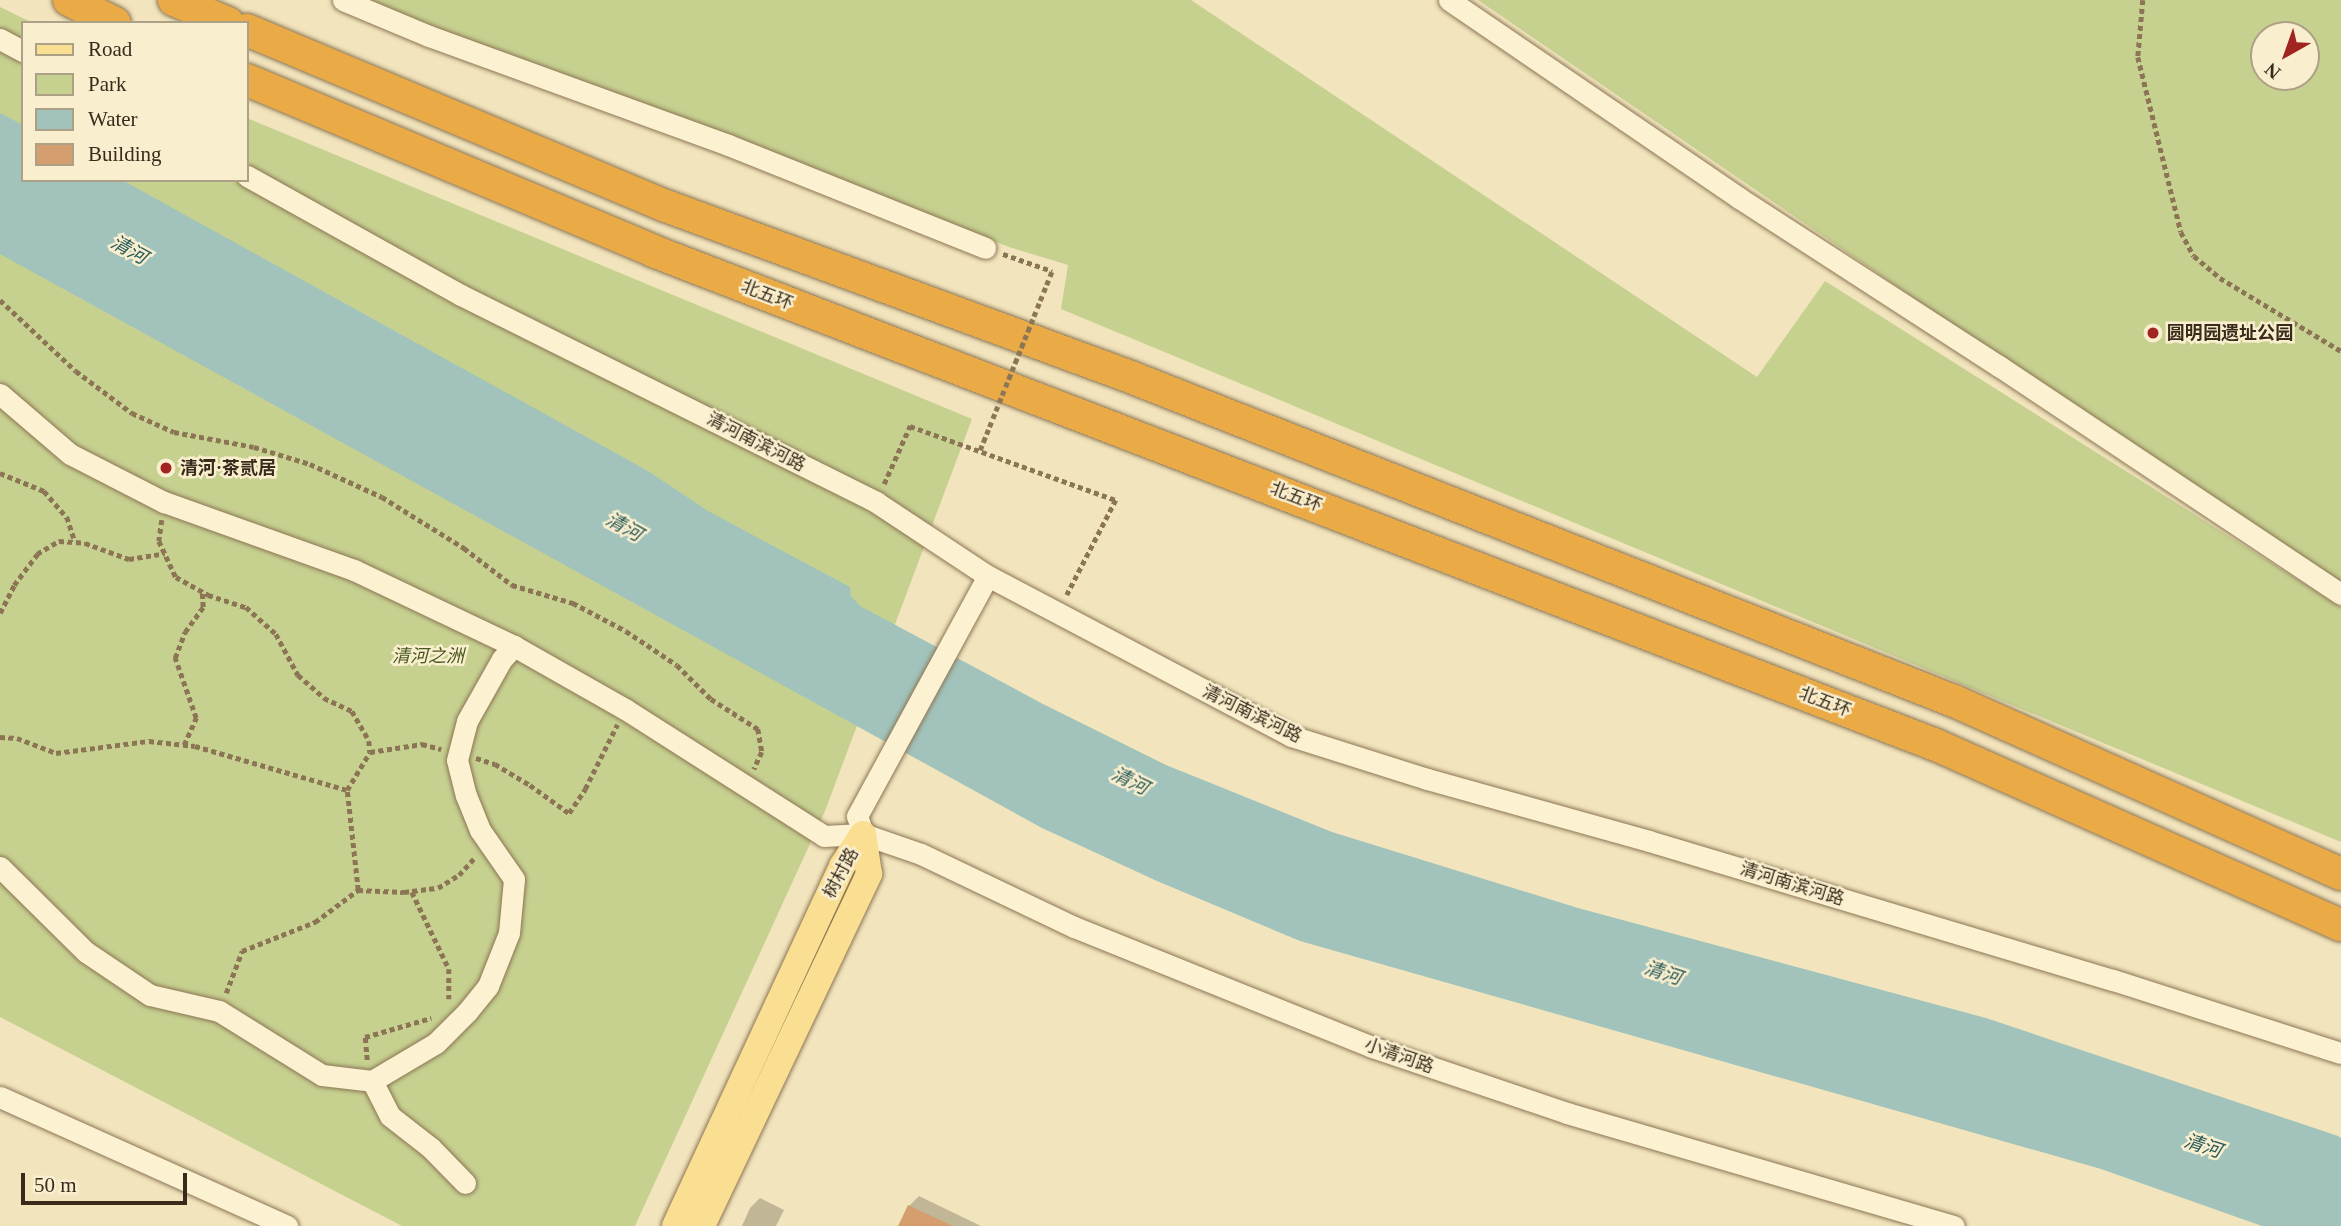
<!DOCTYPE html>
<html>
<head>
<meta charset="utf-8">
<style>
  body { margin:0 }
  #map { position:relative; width:2341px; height:1226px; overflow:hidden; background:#f2e5bd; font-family:"Times New Roman","Noto Sans SC",serif }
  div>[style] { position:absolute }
  .green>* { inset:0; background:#c6d190 }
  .water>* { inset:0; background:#a1c3bb }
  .shadow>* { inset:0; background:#0003 }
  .building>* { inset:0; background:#d49e6f }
  .path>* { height:4.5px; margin-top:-2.25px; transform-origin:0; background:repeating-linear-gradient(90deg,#8c7555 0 5px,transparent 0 8.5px) }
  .roads { filter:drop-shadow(0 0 2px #8c7555) drop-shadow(0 0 2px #8c7555) }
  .minor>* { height:21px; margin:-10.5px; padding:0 10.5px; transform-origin:10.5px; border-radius:10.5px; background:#fcf1d1 }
  .major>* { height:26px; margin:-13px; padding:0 13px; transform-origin:13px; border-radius:13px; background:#fade91 }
  .highway>* { height:32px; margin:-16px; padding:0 16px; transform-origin:16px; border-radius:16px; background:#eaaa45 }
  .path-bridge>* { height:4.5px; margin-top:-2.25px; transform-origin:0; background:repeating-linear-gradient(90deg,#8c7555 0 5px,transparent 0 8.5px) }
  .dots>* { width:19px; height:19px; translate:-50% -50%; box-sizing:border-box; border:4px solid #f9eece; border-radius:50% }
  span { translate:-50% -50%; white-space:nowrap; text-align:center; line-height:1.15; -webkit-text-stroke:5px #f9eece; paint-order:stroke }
  .street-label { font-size:18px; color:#392b1b }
  .poi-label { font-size:18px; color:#392b1b; font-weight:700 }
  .left { translate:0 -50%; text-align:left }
  .park-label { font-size:18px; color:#47581f; font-style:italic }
  .water-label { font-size:19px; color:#285b5a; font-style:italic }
  .legend { position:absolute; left:21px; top:21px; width:228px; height:161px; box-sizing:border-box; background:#f9eece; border:2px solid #aca086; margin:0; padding:9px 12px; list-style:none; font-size:21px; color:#392b1b }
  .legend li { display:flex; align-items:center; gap:14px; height:35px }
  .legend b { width:35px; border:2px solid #aca086 }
  .north { position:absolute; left:2250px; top:21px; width:70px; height:70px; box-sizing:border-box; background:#f9eece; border:2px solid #aca086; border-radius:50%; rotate:220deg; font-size:19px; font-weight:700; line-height:28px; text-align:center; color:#392b1b }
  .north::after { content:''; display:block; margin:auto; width:24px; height:32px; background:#a0241f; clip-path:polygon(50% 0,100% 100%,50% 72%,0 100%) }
  .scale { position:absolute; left:21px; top:1173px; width:166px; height:32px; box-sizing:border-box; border:4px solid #392b1b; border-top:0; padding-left:9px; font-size:21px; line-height:24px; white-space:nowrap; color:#392b1b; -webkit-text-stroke:5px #f9eece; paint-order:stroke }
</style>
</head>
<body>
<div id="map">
  <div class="green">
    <i style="clip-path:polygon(370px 0,1191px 0,1757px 377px,1825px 281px,2341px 607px,2341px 842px,1061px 309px,1068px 265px,1009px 247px,428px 25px)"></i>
    <i style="clip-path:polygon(evenodd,1478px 0,2341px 0,2341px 590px,1478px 0,2264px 35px,2306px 35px,2306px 77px,2264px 77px,2264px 35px)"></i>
    <i style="clip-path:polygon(0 7px,33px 23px,23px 23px,23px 180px,247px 180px,247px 118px,972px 419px,825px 811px,635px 1226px,402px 1226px,0 1017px)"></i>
  </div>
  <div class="water">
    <i style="clip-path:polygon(0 113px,23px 125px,23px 180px,122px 180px,648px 471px,708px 511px,850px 587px,851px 596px,860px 606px,1043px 704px,1166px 765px,1332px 832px,1578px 908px,1986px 1018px,2338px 1136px,2341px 1138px,2341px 1226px,2262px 1226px,2101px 1169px,1300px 941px,1157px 881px,1042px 828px,0 254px)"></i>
  </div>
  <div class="shadow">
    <i style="clip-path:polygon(919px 1196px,981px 1226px,900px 1226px,909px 1206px)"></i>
    <i style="clip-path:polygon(760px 1198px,784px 1210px,776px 1226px,742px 1226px,750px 1208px)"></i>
  </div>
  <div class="building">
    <i style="clip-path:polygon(908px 1205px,953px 1226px,898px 1226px)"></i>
  </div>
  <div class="path">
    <i style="left:2143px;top:0;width:57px;rotate:95deg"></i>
    <i style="left:2138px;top:57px;width:180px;rotate:76.2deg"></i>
    <i style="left:2181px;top:232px;width:27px;rotate:62deg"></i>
    <i style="left:2194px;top:256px;width:34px;rotate:40deg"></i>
    <i style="left:2220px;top:278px;width:141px;rotate:31.1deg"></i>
    <i style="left:1003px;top:254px;width:52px;rotate:19.1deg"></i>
    <i style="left:0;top:300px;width:104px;rotate:43.1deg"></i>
    <i style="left:76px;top:371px;width:70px;rotate:36.9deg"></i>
    <i style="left:132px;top:413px;width:46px;rotate:24.3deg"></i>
    <i style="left:174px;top:432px;width:81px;rotate:10.6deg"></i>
    <i style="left:254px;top:447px;width:59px;rotate:16.9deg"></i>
    <i style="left:310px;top:464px;width:79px;rotate:24.6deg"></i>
    <i style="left:382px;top:497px;width:97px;rotate:31.9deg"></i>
    <i style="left:464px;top:548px;width:61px;rotate:37.6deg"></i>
    <i style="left:512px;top:585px;width:64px;rotate:16.4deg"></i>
    <i style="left:573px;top:603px;width:60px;rotate:27.8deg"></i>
    <i style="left:626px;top:631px;width:61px;rotate:33.7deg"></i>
    <i style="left:677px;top:665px;width:48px;rotate:45deg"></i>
    <i style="left:711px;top:699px;width:56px;rotate:32.6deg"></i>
    <i style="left:758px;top:729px;width:23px;rotate:80deg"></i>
    <i style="left:762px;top:752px;width:19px;rotate:115deg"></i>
    <i style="left:0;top:473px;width:48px;rotate:22.2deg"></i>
    <i style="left:44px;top:491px;width:35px;rotate:49deg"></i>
    <i style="left:67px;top:517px;width:23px;rotate:72deg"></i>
    <i style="left:884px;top:484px;width:64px;rotate:-65.9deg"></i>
    <i style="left:910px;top:426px;width:219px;rotate:19.8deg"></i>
    <i style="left:1116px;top:500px;width:107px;rotate:117.3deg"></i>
    <i style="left:162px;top:520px;width:21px;rotate:98deg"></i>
    <i style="left:159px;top:541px;width:40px;rotate:65deg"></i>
    <i style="left:176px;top:577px;width:37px;rotate:29deg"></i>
    <i style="left:208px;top:595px;width:40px;rotate:18deg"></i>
    <i style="left:246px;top:607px;width:40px;rotate:42deg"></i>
    <i style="left:276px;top:634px;width:47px;rotate:61.8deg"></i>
    <i style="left:298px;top:675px;width:35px;rotate:41deg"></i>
    <i style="left:324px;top:698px;width:31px;rotate:25deg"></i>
    <i style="left:352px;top:711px;width:34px;rotate:60deg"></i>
    <i style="left:369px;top:741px;width:11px;rotate:85deg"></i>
    <i style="left:0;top:613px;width:31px;rotate:-63deg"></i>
    <i style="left:14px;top:585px;width:39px;rotate:-53deg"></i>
    <i style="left:37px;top:554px;width:26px;rotate:-31deg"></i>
    <i style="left:59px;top:541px;width:26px;rotate:4deg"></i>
    <i style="left:85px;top:543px;width:47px;rotate:20deg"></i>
    <i style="left:129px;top:559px;width:36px;rotate:-9deg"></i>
    <i style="left:0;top:737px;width:17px;rotate:3deg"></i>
    <i style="left:17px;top:738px;width:42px;rotate:21deg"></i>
    <i style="left:56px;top:753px;width:94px;rotate:-7.4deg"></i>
    <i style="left:149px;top:741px;width:46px;rotate:6.2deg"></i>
    <i style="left:195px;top:746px;width:158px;rotate:16.1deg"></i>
    <i style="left:184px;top:745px;width:30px;rotate:-66deg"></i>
    <i style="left:196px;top:718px;width:64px;rotate:-109.3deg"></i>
    <i style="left:175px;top:658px;width:28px;rotate:-69deg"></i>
    <i style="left:185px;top:632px;width:31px;rotate:-54deg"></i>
    <i style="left:203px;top:607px;width:15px;rotate:-94deg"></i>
    <i style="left:476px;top:758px;width:20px;rotate:18deg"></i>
    <i style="left:495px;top:764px;width:41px;rotate:31deg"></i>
    <i style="left:530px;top:785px;width:48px;rotate:35.7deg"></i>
    <i style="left:569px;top:813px;width:29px;rotate:-56deg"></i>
    <i style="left:585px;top:789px;width:72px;rotate:-63.4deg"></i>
    <i style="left:358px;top:890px;width:101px;rotate:-96.3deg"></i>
    <i style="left:347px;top:790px;width:44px;rotate:-58.8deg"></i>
    <i style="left:370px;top:752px;width:53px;rotate:-8.7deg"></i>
    <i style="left:422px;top:744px;width:20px;rotate:15deg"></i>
    <i style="left:412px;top:892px;width:85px;rotate:64.3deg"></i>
    <i style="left:449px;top:969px;width:30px;rotate:90deg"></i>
    <i style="left:226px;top:993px;width:45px;rotate:-69.1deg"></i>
    <i style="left:242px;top:951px;width:79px;rotate:-21.7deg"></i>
    <i style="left:315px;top:922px;width:54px;rotate:-36.7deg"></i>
    <i style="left:358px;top:890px;width:46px;rotate:2.5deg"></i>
    <i style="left:404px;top:892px;width:34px;rotate:-7deg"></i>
    <i style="left:438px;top:888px;width:25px;rotate:-32deg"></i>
    <i style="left:459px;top:875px;width:24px;rotate:-48deg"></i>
    <i style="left:367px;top:1060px;width:23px;rotate:-95deg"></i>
    <i style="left:365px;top:1037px;width:69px;rotate:-16.1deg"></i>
  </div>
  <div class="roads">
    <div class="minor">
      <i style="left:343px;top:0;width:93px;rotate:22.7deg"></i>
      <i style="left:429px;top:36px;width:318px;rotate:20deg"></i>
      <i style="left:728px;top:145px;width:277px;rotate:21.8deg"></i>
      <i style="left:1449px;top:0;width:351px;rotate:34.3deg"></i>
      <i style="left:1739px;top:198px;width:310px;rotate:32.9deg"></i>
      <i style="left:1999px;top:366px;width:411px;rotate:33.7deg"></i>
      <i style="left:0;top:39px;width:26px;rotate:28deg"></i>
      <i style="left:247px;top:176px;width:245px;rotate:29.1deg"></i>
      <i style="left:461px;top:295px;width:464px;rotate:26.5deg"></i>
      <i style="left:876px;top:502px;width:134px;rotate:33.5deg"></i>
      <i style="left:988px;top:576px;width:343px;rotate:27.8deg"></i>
      <i style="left:1291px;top:736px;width:143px;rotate:17.5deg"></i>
      <i style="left:1427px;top:779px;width:230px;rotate:15.6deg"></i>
      <i style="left:1649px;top:841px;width:484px;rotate:16.7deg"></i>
      <i style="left:2113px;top:980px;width:239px;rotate:17.8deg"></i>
      <i style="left:0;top:394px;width:92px;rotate:40.6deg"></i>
      <i style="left:70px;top:454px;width:106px;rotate:27.1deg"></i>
      <i style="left:164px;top:502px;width:202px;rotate:19.7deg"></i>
      <i style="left:354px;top:570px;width:177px;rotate:25.4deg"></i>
      <i style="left:514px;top:646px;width:128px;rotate:29.6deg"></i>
      <i style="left:625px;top:709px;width:236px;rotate:32.5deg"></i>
      <i style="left:824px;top:836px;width:39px;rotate:-3deg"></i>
      <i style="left:863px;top:834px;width:61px;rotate:19deg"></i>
      <i style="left:921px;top:854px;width:170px;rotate:25.5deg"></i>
      <i style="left:1074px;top:927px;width:321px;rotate:21.9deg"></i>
      <i style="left:1372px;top:1047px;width:206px;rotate:18.7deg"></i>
      <i style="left:1567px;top:1113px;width:403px;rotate:16.3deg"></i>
      <i style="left:863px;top:834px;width:19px;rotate:-108deg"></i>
      <i style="left:857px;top:816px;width:273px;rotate:-61.4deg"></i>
      <i style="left:0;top:867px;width:121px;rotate:44.7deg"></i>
      <i style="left:86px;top:952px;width:77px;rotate:33.9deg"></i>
      <i style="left:150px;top:995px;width:71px;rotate:13.1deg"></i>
      <i style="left:219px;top:1011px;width:121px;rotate:31.9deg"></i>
      <i style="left:322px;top:1075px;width:50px;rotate:6.8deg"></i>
      <i style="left:0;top:1097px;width:315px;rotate:24.2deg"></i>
      <i style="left:465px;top:1183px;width:49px;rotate:-134.2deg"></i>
      <i style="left:431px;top:1148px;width:52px;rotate:-142deg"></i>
      <i style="left:390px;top:1116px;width:39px;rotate:-117deg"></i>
      <i style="left:372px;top:1081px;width:74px;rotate:-30.7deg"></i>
      <i style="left:436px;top:1043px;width:44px;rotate:-45deg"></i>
      <i style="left:467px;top:1012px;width:33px;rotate:-51deg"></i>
      <i style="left:488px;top:986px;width:57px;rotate:-68.4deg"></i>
      <i style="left:509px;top:933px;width:54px;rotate:-84.7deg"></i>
      <i style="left:514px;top:879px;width:60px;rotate:-124.8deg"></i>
      <i style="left:480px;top:830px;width:37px;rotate:-112deg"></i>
      <i style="left:466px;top:796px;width:37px;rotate:-104deg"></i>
      <i style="left:457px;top:760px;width:40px;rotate:-75.6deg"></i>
      <i style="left:467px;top:721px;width:71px;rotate:-60.6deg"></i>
      <i style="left:502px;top:659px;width:18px;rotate:-47deg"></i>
    </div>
    <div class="major">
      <i style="left:675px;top:1226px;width:397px;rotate:-65.1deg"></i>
      <i style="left:842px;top:866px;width:38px;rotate:-57deg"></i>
      <i style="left:702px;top:1226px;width:390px;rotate:-64.6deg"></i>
      <i style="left:869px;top:874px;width:40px;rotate:-98.5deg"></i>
    </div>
    <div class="highway">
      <i style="left:69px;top:0;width:51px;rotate:26.6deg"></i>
      <i style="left:174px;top:0;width:59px;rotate:23.1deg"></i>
      <i style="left:247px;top:30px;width:454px;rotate:22.8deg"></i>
      <i style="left:666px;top:206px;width:498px;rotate:20.2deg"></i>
      <i style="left:1133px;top:378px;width:882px;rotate:21.48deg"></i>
      <i style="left:1954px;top:701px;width:424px;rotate:24.1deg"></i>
      <i style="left:247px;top:80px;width:441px;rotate:22.8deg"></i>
      <i style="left:653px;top:251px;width:1375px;rotate:21.06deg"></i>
      <i style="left:1936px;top:745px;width:443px;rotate:24deg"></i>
    </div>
  </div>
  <div class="path-bridge">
    <i style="left:980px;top:450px;width:193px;rotate:-68.1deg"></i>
  </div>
  <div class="dots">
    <i style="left:2153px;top:333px;background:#a0241f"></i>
    <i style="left:166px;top:468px;background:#a0241f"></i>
  </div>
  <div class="street-label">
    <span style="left:767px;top:295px;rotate:21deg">北五环</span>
    <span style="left:756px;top:442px;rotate:27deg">清河南滨河路</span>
    <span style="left:1296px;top:497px;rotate:21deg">北五环</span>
    <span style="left:1825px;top:702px;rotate:21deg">北五环</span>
    <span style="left:1252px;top:714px;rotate:26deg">清河南滨河路</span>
    <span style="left:841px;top:873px;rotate:-62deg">树村路</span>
    <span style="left:1792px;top:884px;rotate:17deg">清河南滨河路</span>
    <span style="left:1399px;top:1056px;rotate:19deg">小清河路</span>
  </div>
  <div class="poi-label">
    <span class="left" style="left:2167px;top:333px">圆明园遗址公园</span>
    <span class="left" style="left:180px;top:468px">清河·茶贰居</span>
  </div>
  <div class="park-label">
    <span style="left:428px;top:656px">清河之洲</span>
  </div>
  <div class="water-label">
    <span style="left:129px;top:250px;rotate:29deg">清河</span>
    <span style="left:624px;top:527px;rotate:29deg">清河</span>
    <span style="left:1130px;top:781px;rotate:26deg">清河</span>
    <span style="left:1663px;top:973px;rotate:18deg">清河</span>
    <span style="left:2203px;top:1146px;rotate:18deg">清河</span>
  </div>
  <ul class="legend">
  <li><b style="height:9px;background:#fade91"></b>Road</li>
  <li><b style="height:19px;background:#c6d190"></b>Park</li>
  <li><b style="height:19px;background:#a1c3bb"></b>Water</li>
  <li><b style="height:19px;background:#d49e6f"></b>Building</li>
  </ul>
  <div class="north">N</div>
  <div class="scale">50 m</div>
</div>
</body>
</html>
